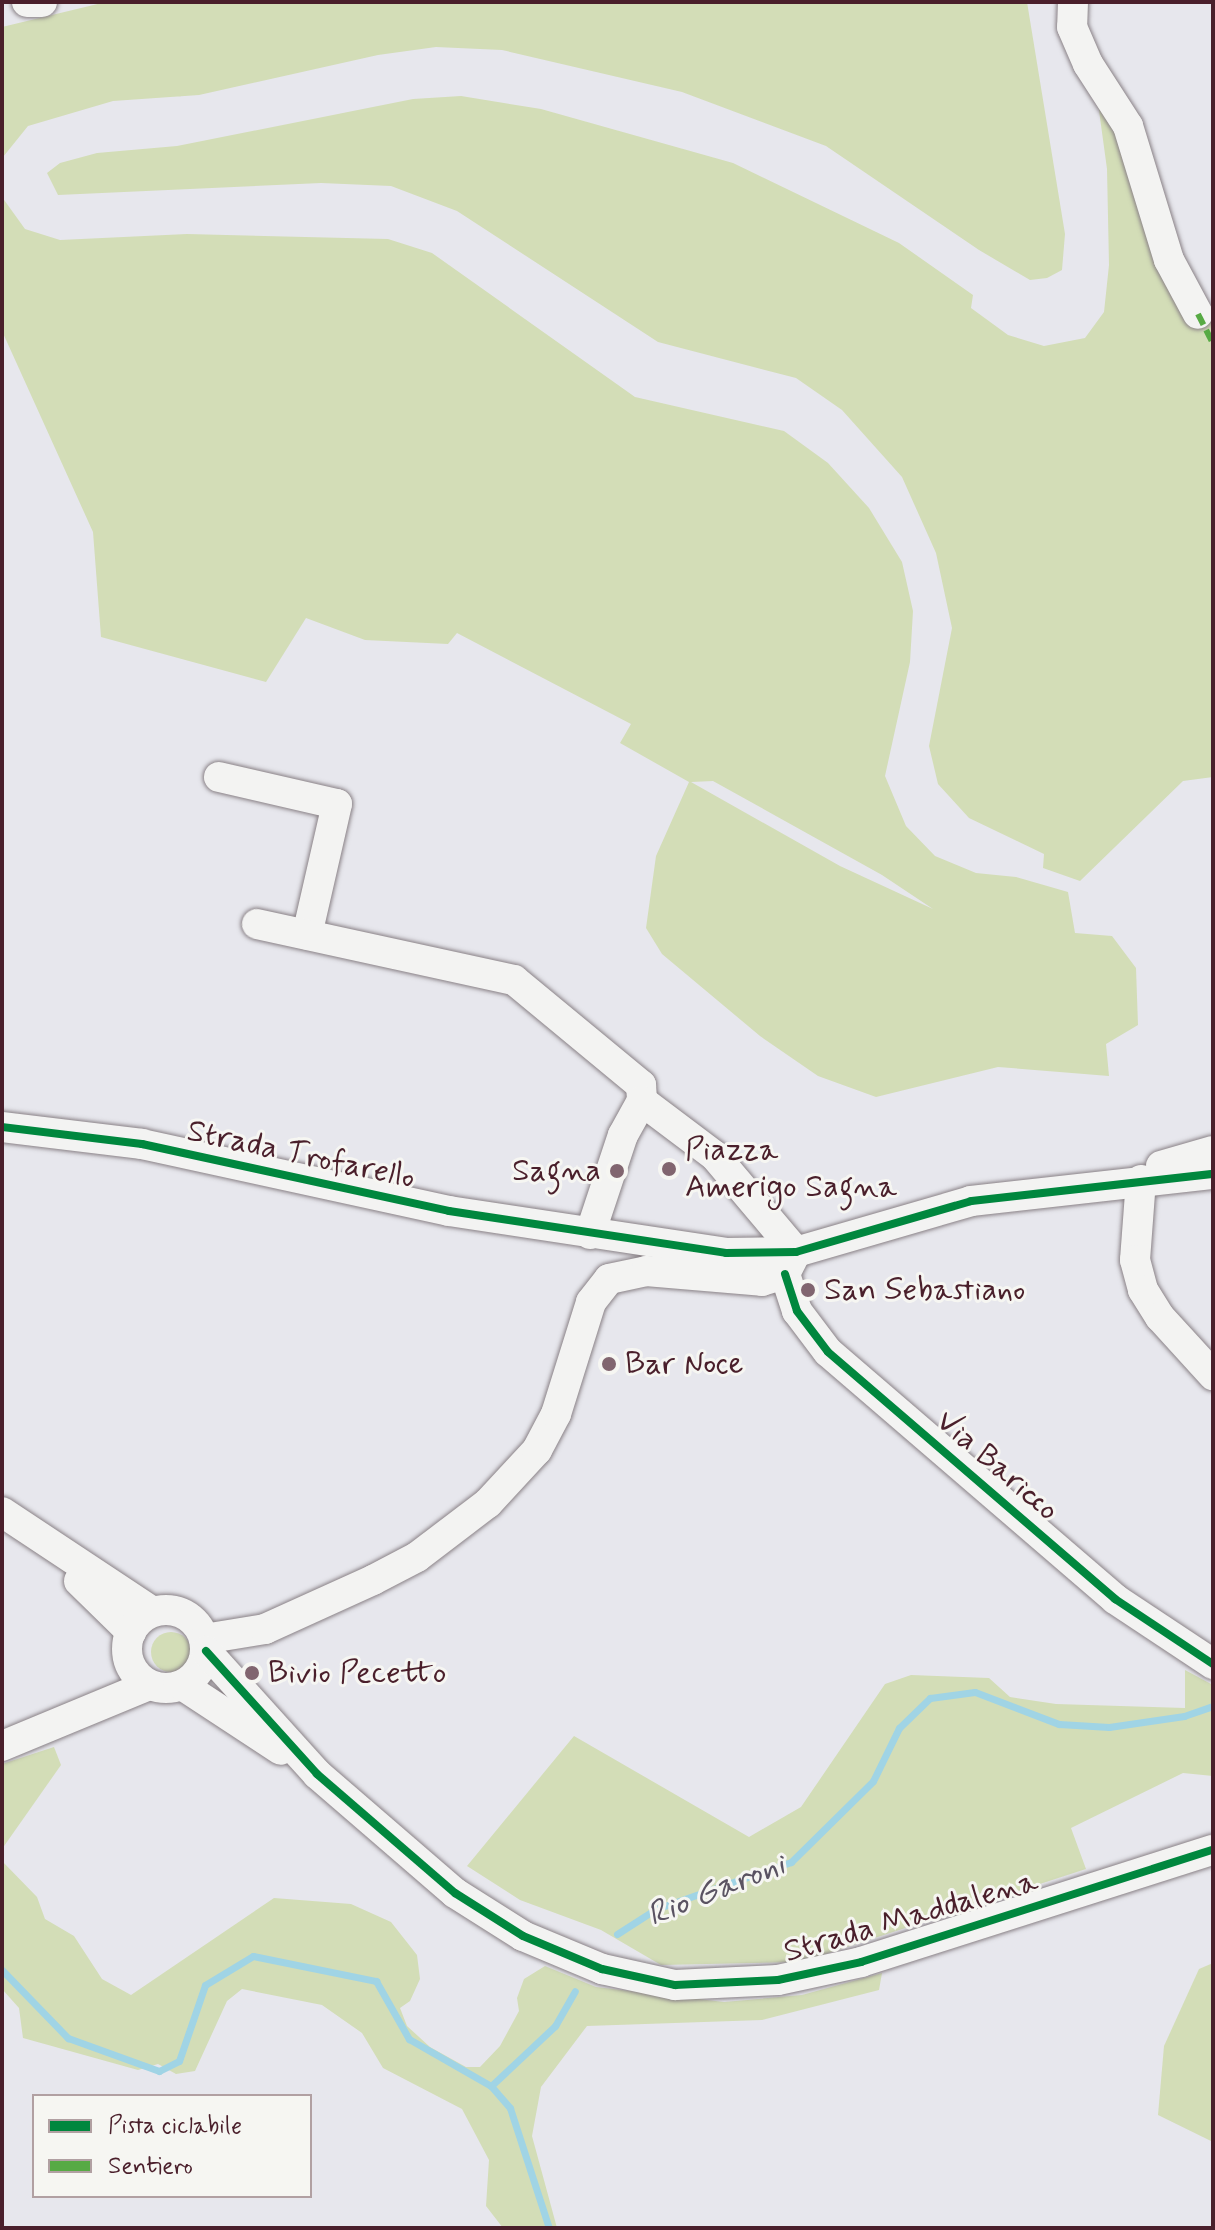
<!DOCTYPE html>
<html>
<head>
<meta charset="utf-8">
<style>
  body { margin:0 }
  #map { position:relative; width:1215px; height:2230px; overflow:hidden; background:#e7e7ed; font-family:Mynerve,sans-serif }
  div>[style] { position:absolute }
  .green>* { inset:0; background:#d3ddb7 }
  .round { border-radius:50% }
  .stream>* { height:7px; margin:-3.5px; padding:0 3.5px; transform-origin:3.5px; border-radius:3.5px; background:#a0d4e5 }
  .roads { filter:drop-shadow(0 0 2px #898186) drop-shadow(0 0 2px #898186) }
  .minor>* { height:30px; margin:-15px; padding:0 15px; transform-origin:15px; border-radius:15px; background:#f3f3f2 }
  .minor>.ring { margin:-15px; padding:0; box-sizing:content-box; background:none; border:30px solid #f3f3f2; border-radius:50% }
  .quiet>* { height:6px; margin-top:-3px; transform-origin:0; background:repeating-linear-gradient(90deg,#57aa44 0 12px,transparent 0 18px) }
  .cycleway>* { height:8px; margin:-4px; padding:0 4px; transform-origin:4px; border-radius:4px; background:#00873e }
  .dots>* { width:22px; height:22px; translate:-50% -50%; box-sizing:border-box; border:4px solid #f6f6f2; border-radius:50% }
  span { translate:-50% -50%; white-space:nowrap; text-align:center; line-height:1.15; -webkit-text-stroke:6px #f6f6f2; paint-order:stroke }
  .poi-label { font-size:32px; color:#4a1f2b }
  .left { translate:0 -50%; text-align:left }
  .right { translate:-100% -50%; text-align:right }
  .street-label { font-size:32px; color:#4a1f2b }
  .water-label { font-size:34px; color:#5a5362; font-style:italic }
  .frame { position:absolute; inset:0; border:4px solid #4a1f2b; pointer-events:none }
  .legend { position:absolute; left:32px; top:2094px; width:280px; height:104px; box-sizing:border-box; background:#f6f6f2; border:2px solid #b1a0a2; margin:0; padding:10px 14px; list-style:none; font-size:24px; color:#4a1f2b }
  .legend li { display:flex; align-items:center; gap:16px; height:40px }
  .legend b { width:40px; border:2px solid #b1a0a2 }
</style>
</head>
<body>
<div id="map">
  <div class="green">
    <i style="clip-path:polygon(evenodd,106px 2px,1027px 2px,1065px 234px,1062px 270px,1047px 278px,1030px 280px,979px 250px,826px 146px,682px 92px,502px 50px,436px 47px,378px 55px,199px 95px,113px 101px,28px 126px,3px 157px,2px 197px,25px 229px,60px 240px,187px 234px,388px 239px,432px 253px,635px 397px,784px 431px,828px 463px,869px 508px,902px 562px,913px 611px,910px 662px,885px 776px,906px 826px,935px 856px,976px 873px,1016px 877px,1068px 892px,1075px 933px,1112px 936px,1136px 968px,1138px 1025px,1106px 1044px,1109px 1076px,998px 1067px,876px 1097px,818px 1076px,760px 1036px,662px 954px,646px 928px,656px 856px,689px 782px,620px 743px,631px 724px,457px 633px,448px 644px,365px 640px,306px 618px,266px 682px,101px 637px,93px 532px,2px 331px,2px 27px,106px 2px,713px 781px,882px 875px,933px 909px,840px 866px,691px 782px,713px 781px)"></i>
    <i style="clip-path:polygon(461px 96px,541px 109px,733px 163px,899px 243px,973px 295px,971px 308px,1008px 335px,1044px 346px,1085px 338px,1104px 312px,1109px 265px,1107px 169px,1097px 96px,1114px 117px,1195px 322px,1213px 315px,1213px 777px,1183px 781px,1080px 881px,1043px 868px,1044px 854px,969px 818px,938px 784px,929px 746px,952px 628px,936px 553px,902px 477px,842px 410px,796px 378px,658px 342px,457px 211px,391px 186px,321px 183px,58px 195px,47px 173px,60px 163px,97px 153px,177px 146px,413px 99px)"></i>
    <i class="round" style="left:151px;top:1632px;width:40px;height:40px"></i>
    <i style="clip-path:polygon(1185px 1670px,1213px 1685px,1213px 1776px,1183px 1773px,1071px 1828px,1086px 1869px,801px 1962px,661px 1965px,601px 1930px,520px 1900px,467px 1866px,574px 1736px,749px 1837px,801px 1807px,885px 1684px,911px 1675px,989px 1678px,1010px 1697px,1056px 1704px,1185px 1708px)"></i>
    <i style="clip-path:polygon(54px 1747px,61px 1765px,2px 1849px,2px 1764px)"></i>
    <i style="clip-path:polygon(2px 1861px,37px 1897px,45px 1919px,74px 1936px,102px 1979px,131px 1995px,274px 1898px,351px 1904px,391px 1922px,417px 1955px,420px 1979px,410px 2001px,400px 2008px,407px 2026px,430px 2047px,466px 2067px,480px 2067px,500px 2046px,519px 2011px,517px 1998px,524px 1979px,545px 1966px,596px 1987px,724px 2002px,802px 1995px,882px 1973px,879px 1990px,762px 2020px,587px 2026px,541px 2087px,532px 2136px,557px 2228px,503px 2228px,486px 2206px,489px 2160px,462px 2109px,383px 2068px,362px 2033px,322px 2005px,242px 1989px,227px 2001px,195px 2071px,176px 2074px,158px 2064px,138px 2070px,23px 2038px,19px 2008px,2px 1989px)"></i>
    <i style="clip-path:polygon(1213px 1963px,1213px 2142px,1158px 2115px,1164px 2046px,1199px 1969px)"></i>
  </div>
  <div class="stream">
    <i style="left:617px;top:1934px;width:46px;rotate:-32.7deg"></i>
    <i style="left:656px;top:1909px;width:143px;rotate:-19.2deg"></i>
    <i style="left:791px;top:1862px;width:115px;rotate:-44.6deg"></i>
    <i style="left:873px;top:1781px;width:59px;rotate:-63.9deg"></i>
    <i style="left:899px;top:1728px;width:43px;rotate:-44.1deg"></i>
    <i style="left:930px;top:1698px;width:45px;rotate:-7.6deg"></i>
    <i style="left:975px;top:1692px;width:90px;rotate:20.9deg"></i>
    <i style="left:1059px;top:1724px;width:50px;rotate:3.4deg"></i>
    <i style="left:1109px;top:1727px;width:76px;rotate:-8.3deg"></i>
    <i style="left:1184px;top:1716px;width:31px;rotate:-19deg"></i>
    <i style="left:2px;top:1970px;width:95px;rotate:45.9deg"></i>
    <i style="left:68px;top:2038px;width:97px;rotate:19.9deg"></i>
    <i style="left:159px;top:2071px;width:22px;rotate:-27deg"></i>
    <i style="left:179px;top:2061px;width:80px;rotate:-71.1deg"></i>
    <i style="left:205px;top:1985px;width:56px;rotate:-31.1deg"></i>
    <i style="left:253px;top:1956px;width:126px;rotate:11.5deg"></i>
    <i style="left:376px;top:1981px;width:67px;rotate:60.4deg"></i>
    <i style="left:409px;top:2039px;width:95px;rotate:29.8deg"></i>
    <i style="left:491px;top:2086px;width:29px;rotate:49deg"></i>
    <i style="left:510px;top:2108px;width:126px;rotate:72deg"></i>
    <i style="left:491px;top:2086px;width:88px;rotate:-43.2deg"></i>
    <i style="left:555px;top:2026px;width:40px;rotate:-60.3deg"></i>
  </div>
  <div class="roads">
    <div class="minor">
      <i style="left:27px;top:2px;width:15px"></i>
      <i style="left:1073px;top:2px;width:25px;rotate:92deg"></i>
      <i style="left:1072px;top:27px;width:40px;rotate:66.6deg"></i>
      <i style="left:1088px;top:64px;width:74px;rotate:57.2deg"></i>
      <i style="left:1128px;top:126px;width:140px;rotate:73deg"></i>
      <i style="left:1169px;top:260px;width:61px;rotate:61.8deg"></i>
      <i style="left:219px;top:777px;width:121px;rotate:12.9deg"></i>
      <i style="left:337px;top:804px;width:134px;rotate:102.9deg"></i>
      <i style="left:257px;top:924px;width:263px;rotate:12.3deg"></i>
      <i style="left:514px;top:980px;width:165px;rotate:39.6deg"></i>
      <i style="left:641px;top:1085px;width:16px;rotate:86deg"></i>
      <i style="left:2px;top:1127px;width:141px;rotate:6.9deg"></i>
      <i style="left:142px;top:1144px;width:314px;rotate:12.3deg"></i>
      <i style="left:449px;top:1211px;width:280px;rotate:8.6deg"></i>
      <i style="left:726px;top:1253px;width:70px;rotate:-0.8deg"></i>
      <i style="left:796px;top:1252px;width:182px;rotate:-16.2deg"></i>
      <i style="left:971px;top:1201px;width:244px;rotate:-6.4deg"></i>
      <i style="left:1161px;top:1166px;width:54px;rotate:-16.1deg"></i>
      <i style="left:1141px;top:1180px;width:80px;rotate:94.3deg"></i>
      <i style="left:1135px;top:1260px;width:31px;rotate:75deg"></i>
      <i style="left:1143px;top:1290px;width:32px;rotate:58deg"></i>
      <i style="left:1160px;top:1317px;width:79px;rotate:47.6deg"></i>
      <i style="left:590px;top:1234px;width:104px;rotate:-71.6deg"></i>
      <i style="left:623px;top:1135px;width:39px;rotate:-61deg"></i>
      <i style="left:642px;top:1101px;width:91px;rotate:37deg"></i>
      <i style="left:715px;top:1156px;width:126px;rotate:49.8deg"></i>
      <i style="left:785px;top:1274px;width:39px;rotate:72deg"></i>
      <i style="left:797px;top:1311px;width:51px;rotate:52.9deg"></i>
      <i style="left:828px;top:1352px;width:379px;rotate:40.7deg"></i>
      <i style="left:1115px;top:1599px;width:118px;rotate:33.6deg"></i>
      <i style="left:2px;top:1512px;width:181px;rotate:33.5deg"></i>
      <i style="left:79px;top:1581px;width:73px;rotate:44.4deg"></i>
      <i class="ring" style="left:127px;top:1610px;width:48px;height:48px"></i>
      <i style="left:204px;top:1639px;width:62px;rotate:-9.3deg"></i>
      <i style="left:265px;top:1629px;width:119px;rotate:-24.4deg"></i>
      <i style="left:373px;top:1580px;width:50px;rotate:-27.6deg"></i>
      <i style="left:417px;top:1557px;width:89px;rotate:-37.3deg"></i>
      <i style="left:488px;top:1503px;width:72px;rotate:-47.2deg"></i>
      <i style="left:537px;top:1450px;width:41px;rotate:-62.2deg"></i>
      <i style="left:556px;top:1414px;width:117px;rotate:-72.6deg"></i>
      <i style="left:591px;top:1302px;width:29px;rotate:-52deg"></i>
      <i style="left:609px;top:1279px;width:38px;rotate:-12deg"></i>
      <i style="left:646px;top:1271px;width:116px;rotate:4.9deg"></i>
      <i style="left:762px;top:1281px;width:24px;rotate:-17deg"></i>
      <i style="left:785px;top:1274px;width:25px;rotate:-63deg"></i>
      <i style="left:206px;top:1651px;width:166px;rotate:47.9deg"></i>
      <i style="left:317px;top:1774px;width:182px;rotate:40.8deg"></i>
      <i style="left:455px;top:1893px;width:80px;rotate:32.3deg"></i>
      <i style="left:523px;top:1936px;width:86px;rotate:22.7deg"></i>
      <i style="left:602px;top:1969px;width:75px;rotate:12.4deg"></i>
      <i style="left:675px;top:1985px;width:103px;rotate:-2.8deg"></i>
      <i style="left:778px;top:1980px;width:85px;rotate:-12.2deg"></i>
      <i style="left:861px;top:1962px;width:369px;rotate:-17.7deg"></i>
      <i style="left:182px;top:1685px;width:118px;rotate:33.3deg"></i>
      <i style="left:2px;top:1746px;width:159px;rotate:-22.5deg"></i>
    </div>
  </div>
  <div class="quiet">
    <i style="left:1198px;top:314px;width:34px;rotate:63deg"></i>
  </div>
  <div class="cycleway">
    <i style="left:2px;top:1127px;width:141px;rotate:6.9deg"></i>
    <i style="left:142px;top:1144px;width:314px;rotate:12.3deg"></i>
    <i style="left:449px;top:1211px;width:280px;rotate:8.6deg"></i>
    <i style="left:726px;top:1253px;width:70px;rotate:-0.8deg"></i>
    <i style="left:796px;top:1252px;width:182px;rotate:-16.2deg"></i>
    <i style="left:971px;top:1201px;width:244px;rotate:-6.4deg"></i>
    <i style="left:785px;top:1274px;width:39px;rotate:72deg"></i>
    <i style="left:797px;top:1311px;width:51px;rotate:52.9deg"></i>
    <i style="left:828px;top:1352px;width:379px;rotate:40.7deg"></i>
    <i style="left:1115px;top:1599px;width:118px;rotate:33.6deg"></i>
    <i style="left:206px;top:1651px;width:166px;rotate:47.9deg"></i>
    <i style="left:317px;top:1774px;width:182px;rotate:40.8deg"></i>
    <i style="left:455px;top:1893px;width:80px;rotate:32.3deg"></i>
    <i style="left:523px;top:1936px;width:86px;rotate:22.7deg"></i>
    <i style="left:602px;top:1969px;width:75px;rotate:12.4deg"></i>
    <i style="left:675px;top:1985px;width:103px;rotate:-2.8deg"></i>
    <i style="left:778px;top:1980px;width:85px;rotate:-12.2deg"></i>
    <i style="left:861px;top:1962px;width:369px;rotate:-17.7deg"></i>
  </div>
  <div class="dots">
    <i style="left:669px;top:1169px;background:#81656f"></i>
    <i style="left:617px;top:1171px;background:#81656f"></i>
    <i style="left:808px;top:1290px;background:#81656f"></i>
    <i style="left:609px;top:1364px;background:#81656f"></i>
    <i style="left:252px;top:1673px;background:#81656f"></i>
  </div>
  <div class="poi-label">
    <span class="left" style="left:685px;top:1169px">Piazza<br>Amerigo Sagna</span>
    <span class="right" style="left:601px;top:1171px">Sagna</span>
    <span class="left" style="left:824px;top:1290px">San Sebastiano</span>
    <span class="left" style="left:625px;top:1364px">Bar Noce</span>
    <span class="left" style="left:268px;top:1673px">Bivio Pecetto</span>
  </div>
  <div class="street-label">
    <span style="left:301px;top:1155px;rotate:12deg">Strada Trofarello</span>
    <span style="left:997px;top:1466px;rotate:41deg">Via Baricco</span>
    <span style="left:911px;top:1917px;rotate:-16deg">Strada Maddalena</span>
  </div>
  <div class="water-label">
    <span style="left:716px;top:1890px;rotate:-22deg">Rio Garoni</span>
  </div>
  <div class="frame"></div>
  <ul class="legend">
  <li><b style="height:10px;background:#00873e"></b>Pista ciclabile</li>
  <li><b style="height:10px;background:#57aa44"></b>Sentiero</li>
  </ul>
</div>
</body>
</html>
